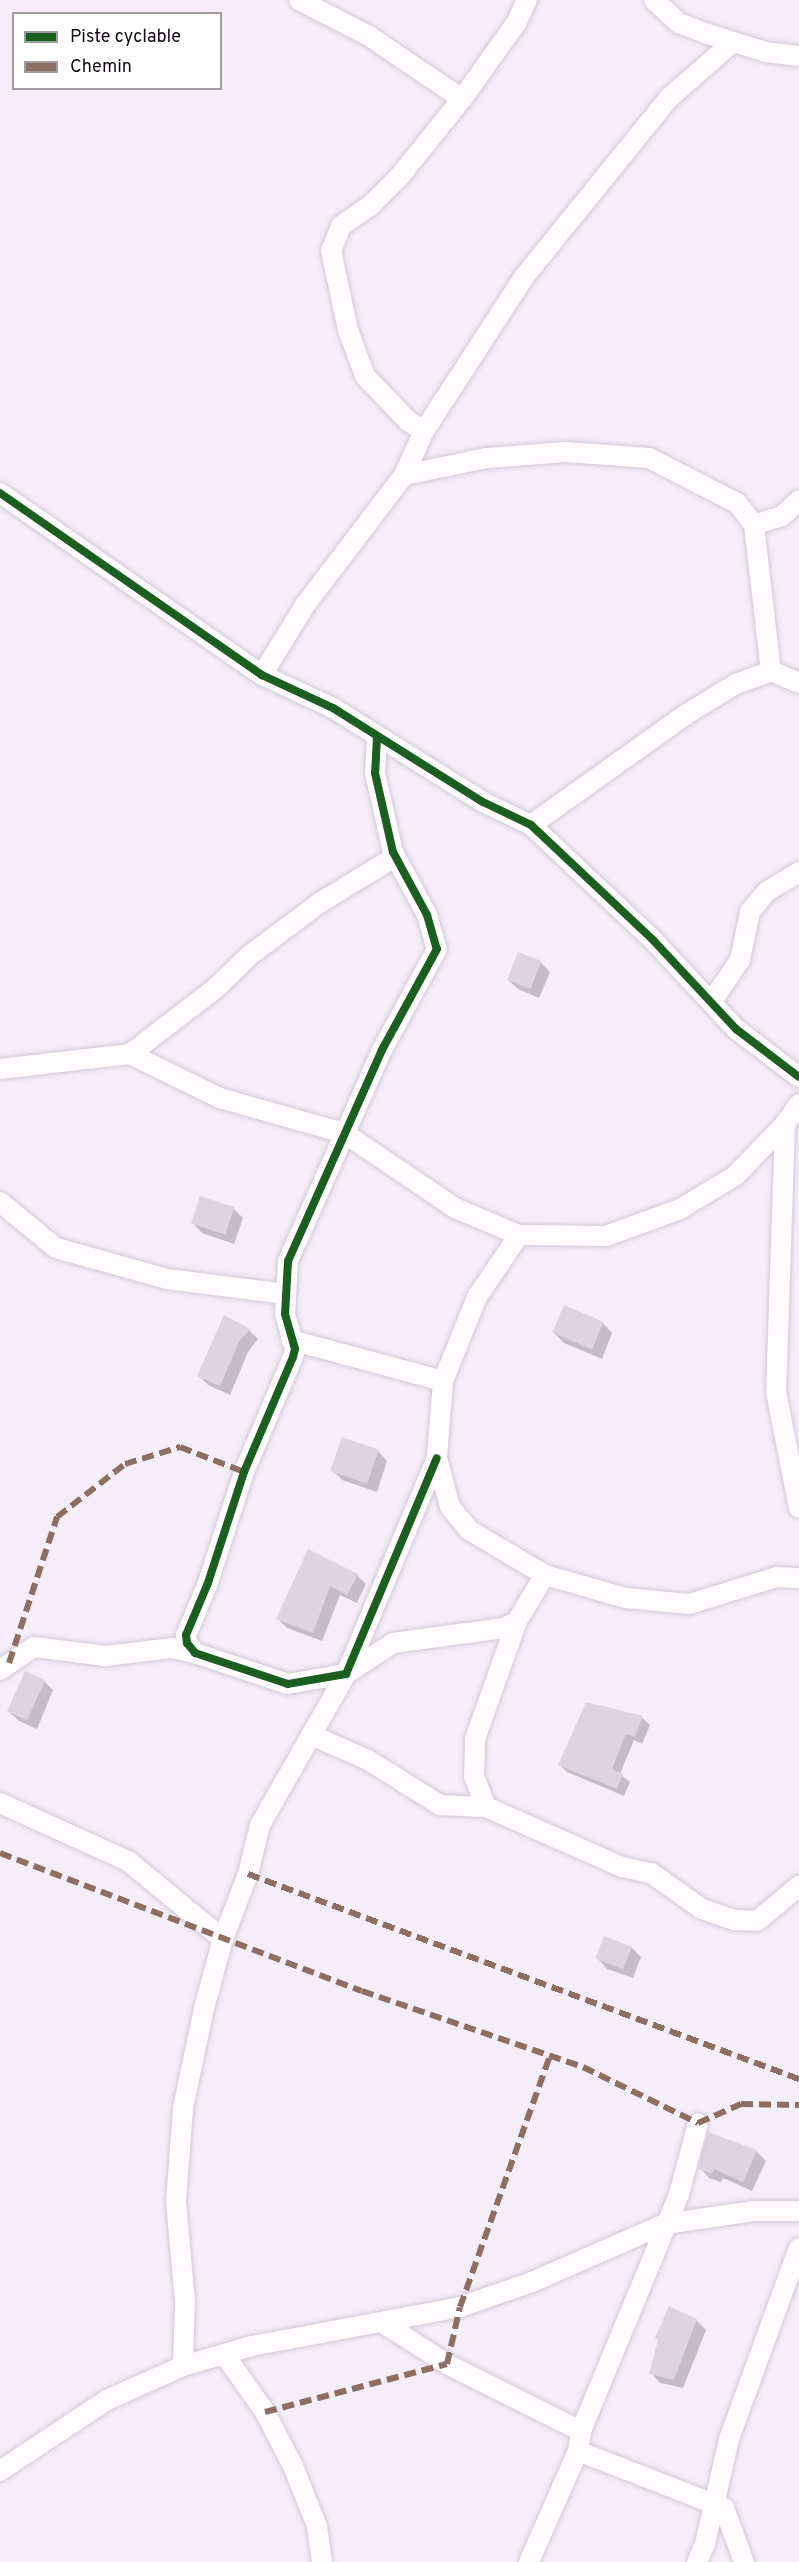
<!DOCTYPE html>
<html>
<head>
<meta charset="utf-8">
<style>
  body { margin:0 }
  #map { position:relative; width:799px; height:2562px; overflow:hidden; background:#f5edf8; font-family:Overpass,sans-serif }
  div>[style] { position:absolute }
  .shadow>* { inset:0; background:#0003 }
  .building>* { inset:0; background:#dcd4de; transform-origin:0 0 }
  .roads { filter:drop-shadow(0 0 2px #d1c9d4) drop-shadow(0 0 2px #d1c9d4) }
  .minor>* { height:20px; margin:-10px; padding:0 10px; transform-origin:10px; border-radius:10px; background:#fefcfe }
  .quiet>* { height:6px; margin-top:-3px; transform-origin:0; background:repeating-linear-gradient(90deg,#8d6e63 0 12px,transparent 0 18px) }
  .cycleway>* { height:8px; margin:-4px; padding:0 4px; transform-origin:4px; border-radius:4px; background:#1b5e20 }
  span { translate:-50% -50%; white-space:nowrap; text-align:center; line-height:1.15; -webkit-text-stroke:4.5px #fff; paint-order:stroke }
  .legend { position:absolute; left:12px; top:12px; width:210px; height:78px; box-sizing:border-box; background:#fff; border:2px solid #a09da1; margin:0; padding:8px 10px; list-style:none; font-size:18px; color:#110913 }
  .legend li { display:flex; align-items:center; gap:12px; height:30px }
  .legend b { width:30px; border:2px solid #a09da1 }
</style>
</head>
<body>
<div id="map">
  <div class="shadow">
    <i style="clip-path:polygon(540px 962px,550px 972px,539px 998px,518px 989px,508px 980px)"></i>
    <i style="clip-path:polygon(201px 1198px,234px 1209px,243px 1218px,234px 1244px,202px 1233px,193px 1223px)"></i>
    <i style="clip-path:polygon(603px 1323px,612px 1333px,602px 1359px,564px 1343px,554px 1333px)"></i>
    <i style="clip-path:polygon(249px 1330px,258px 1339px,248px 1352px,230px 1395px,208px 1385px,199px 1376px)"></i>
    <i style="clip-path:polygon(378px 1451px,387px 1461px,377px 1492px,342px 1480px,332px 1470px)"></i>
    <i style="clip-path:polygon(309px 1551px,357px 1575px,366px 1584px,357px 1603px,340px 1595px,322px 1641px,287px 1628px,278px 1619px)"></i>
    <i style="clip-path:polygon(44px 1681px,53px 1690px,37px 1729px,19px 1721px,9px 1712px)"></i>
    <i style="clip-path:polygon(642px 1718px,650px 1725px,642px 1744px,634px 1740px,620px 1774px,630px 1782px,624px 1796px,567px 1772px,560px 1765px)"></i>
    <i style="clip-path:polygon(632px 1948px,641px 1957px,633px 1978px,607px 1969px,598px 1959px)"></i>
    <i style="clip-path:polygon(756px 2151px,766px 2161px,752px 2191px,723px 2178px,721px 2182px,709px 2178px,700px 2168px)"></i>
    <i style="clip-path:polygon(696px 2320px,706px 2330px,683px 2388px,660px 2383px,651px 2373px)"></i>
  </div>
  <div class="building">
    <i style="left:518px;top:952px;width:25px;height:30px;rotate:21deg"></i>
    <i style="left:200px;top:1196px;width:36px;height:29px;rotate:18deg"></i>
    <i style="left:564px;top:1305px;width:43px;height:30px;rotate:23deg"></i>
    <i style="clip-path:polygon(224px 1315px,250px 1329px,239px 1342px,220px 1386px,197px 1376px)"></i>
    <i style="left:342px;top:1437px;width:39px;height:36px;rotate:19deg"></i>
    <i style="clip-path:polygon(308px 1549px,358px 1574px,347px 1595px,330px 1586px,313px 1633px,276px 1619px)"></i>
    <i style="left:25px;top:1671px;width:22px;height:44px;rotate:24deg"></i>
    <i style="clip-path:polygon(586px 1702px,643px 1716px,635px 1737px,626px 1734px,612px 1769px,623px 1774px,617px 1789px,558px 1765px)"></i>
    <i style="left:604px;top:1936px;width:30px;height:24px;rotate:21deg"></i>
    <i style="clip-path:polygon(708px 2132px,757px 2150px,743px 2182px,714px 2169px,712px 2174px,698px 2169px)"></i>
    <i style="clip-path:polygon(669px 2306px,697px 2319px,674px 2380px,649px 2374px,658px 2340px,655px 2338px)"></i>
  </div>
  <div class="roads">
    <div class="minor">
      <i style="left:299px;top:0;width:79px;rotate:27.2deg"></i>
      <i style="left:369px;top:36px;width:112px;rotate:34.1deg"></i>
      <i style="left:462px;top:99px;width:95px;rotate:-54.5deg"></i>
      <i style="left:517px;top:22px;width:24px;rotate:-66deg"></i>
      <i style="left:654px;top:0;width:34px;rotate:43deg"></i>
      <i style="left:679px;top:23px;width:31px;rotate:21deg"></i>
      <i style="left:708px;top:34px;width:61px;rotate:17.2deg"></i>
      <i style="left:766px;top:52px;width:33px;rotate:7deg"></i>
      <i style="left:424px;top:431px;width:19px;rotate:-148deg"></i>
      <i style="left:408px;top:421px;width:62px;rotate:-133.7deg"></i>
      <i style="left:365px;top:376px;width:49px;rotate:-110.3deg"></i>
      <i style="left:348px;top:330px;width:81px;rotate:-102.1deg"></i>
      <i style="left:331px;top:251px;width:27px;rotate:-68deg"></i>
      <i style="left:341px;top:226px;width:38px;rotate:-35deg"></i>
      <i style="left:372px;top:204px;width:40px;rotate:-45deg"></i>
      <i style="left:400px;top:176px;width:99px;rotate:-51.2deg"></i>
      <i style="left:404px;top:475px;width:48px;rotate:-65.6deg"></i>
      <i style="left:424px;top:431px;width:184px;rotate:-57deg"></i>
      <i style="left:524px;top:277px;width:230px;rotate:-51deg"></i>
      <i style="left:669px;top:98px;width:85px;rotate:-41.2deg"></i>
      <i style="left:0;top:493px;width:319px;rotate:34.8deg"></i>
      <i style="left:262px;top:675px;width:78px;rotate:24.9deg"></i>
      <i style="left:333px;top:708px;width:177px;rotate:32.1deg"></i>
      <i style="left:483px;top:802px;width:53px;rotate:25.6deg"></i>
      <i style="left:531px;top:825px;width:168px;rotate:43.3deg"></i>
      <i style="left:653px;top:940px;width:122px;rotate:47deg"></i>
      <i style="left:736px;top:1029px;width:79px;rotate:37.3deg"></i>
      <i style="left:754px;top:525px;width:29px;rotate:-18deg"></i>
      <i style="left:782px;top:516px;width:23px;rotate:-43deg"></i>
      <i style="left:262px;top:675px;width:82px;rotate:-58.4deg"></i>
      <i style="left:305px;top:605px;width:163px;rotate:-52.7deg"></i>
      <i style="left:404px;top:475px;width:85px;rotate:-11.6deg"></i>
      <i style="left:487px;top:458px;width:79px;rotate:-4.3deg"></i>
      <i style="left:566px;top:452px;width:83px;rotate:4.1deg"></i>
      <i style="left:649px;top:458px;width:99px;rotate:27.1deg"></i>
      <i style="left:737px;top:503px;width:28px;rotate:52deg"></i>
      <i style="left:754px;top:525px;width:147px;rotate:83.4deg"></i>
      <i style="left:377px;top:737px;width:36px;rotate:93deg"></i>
      <i style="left:375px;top:773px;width:81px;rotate:77.2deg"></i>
      <i style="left:393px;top:852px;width:72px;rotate:61.6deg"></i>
      <i style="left:427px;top:915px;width:35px;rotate:74deg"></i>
      <i style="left:437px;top:949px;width:115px;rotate:118.6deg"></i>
      <i style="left:382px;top:1050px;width:231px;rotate:114deg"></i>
      <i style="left:288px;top:1261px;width:53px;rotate:93.2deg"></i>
      <i style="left:285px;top:1314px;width:36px;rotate:74deg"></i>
      <i style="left:295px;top:1349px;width:8px;rotate:104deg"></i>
      <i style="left:293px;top:1357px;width:125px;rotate:113.1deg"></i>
      <i style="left:244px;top:1472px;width:117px;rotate:108deg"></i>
      <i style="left:208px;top:1583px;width:56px;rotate:112.9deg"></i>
      <i style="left:186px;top:1635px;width:8px;rotate:83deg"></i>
      <i style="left:187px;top:1643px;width:13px;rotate:51deg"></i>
      <i style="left:195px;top:1653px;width:98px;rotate:18.4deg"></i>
      <i style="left:288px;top:1684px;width:59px;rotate:-9.8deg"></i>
      <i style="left:346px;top:1674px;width:234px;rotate:-67.2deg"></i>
      <i style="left:531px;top:825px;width:189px;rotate:-35.5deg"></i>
      <i style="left:685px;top:715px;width:60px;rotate:-31.3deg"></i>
      <i style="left:736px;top:684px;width:37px;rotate:-20deg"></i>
      <i style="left:771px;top:671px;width:30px;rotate:23deg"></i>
      <i style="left:712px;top:1001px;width:50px;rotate:-55.7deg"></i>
      <i style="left:740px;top:960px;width:49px;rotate:-78.2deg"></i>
      <i style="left:750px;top:912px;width:26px;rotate:-51deg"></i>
      <i style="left:766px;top:892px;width:39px;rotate:-31deg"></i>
      <i style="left:130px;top:1054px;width:108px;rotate:-37.5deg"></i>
      <i style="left:216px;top:988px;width:47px;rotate:-44.1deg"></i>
      <i style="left:250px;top:955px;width:89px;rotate:-36.7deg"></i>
      <i style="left:321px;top:902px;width:87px;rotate:-31.3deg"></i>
      <i style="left:0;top:1069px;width:131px;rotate:-6.6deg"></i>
      <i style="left:130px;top:1054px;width:100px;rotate:26.1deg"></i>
      <i style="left:220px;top:1098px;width:129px;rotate:15.8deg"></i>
      <i style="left:344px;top:1133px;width:134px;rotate:34deg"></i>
      <i style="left:455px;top:1208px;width:69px;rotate:22.9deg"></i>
      <i style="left:519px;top:1235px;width:87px;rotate:0.7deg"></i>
      <i style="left:606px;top:1236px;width:79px;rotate:-20deg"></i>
      <i style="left:680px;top:1209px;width:64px;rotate:-31deg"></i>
      <i style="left:735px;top:1176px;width:72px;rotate:-46.1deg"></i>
      <i style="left:799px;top:1104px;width:24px;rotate:125deg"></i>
      <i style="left:785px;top:1124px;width:268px;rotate:91.9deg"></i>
      <i style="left:776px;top:1392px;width:118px;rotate:78.8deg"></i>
      <i style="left:0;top:1202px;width:72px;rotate:39.4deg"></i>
      <i style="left:56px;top:1248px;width:115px;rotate:15.6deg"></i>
      <i style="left:167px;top:1279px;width:120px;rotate:7.2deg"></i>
      <i style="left:519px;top:1235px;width:75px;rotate:124.1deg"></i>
      <i style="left:477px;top:1297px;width:91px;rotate:112deg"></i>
      <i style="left:443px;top:1381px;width:77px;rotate:94.5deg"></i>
      <i style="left:437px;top:1458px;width:51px;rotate:75.1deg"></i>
      <i style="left:450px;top:1507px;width:30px;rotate:50deg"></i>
      <i style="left:469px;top:1530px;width:88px;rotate:30.6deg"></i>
      <i style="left:545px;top:1575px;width:84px;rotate:15.9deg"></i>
      <i style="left:626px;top:1598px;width:63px;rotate:5.4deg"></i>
      <i style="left:689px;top:1604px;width:92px;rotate:-17.1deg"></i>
      <i style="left:777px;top:1577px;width:22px;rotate:3deg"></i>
      <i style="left:291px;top:1340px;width:157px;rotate:15.1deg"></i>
      <i style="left:0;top:1670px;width:41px;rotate:-34.1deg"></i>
      <i style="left:34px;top:1647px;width:72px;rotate:7.2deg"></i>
      <i style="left:105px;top:1656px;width:66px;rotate:-6.9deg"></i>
      <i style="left:171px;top:1648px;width:25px;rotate:12deg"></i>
      <i style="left:311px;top:1735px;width:62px;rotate:23.7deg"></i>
      <i style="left:368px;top:1760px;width:85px;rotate:32deg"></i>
      <i style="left:440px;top:1805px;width:46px;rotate:2.5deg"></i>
      <i style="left:486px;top:1807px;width:149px;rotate:23.8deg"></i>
      <i style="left:622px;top:1867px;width:30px;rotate:12deg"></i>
      <i style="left:651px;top:1873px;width:62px;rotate:35.2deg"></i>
      <i style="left:702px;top:1909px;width:34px;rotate:19deg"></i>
      <i style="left:734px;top:1920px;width:23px;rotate:2deg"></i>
      <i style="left:757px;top:1921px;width:55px;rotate:-39.8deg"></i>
      <i style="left:0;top:1803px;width:141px;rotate:24.4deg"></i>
      <i style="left:128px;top:1861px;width:123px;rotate:39.4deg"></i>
      <i style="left:486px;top:1807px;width:33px;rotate:-111deg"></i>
      <i style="left:474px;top:1776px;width:37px;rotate:-88deg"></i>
      <i style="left:475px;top:1739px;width:125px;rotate:-70.4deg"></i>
      <i style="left:383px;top:2323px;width:76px;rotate:32.6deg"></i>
      <i style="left:447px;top:2364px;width:150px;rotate:26.6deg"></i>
      <i style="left:224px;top:2354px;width:71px;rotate:54.7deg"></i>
      <i style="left:265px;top:2412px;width:61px;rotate:62.6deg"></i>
      <i style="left:293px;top:2466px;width:65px;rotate:68.2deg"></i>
      <i style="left:317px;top:2526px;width:36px;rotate:82deg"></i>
      <i style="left:183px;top:2366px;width:64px;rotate:-88.2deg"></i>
      <i style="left:185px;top:2302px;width:100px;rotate:-95.1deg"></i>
      <i style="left:176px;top:2202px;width:94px;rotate:-85.7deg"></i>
      <i style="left:183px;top:2108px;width:102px;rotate:-78.1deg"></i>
      <i style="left:204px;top:2008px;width:72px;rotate:-74.6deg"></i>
      <i style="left:223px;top:1939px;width:70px;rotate:-69deg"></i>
      <i style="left:248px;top:1874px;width:50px;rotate:-76.2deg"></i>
      <i style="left:260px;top:1825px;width:174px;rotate:-60.3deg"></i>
      <i style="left:346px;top:1674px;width:56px;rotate:-33.4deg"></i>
      <i style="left:393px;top:1643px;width:112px;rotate:-7.7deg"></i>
      <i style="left:504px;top:1628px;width:15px;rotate:-28deg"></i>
      <i style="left:517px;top:1621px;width:54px;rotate:-58.7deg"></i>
      <i style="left:578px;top:2451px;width:157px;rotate:21.3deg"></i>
      <i style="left:724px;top:2508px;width:58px;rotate:69.7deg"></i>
      <i style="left:0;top:2471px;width:128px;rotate:-33.6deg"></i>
      <i style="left:107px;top:2400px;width:83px;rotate:-24.1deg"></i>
      <i style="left:183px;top:2366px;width:72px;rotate:-16.2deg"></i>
      <i style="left:252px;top:2346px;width:212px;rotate:-10.6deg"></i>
      <i style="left:460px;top:2307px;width:76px;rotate:-19.1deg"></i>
      <i style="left:532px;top:2282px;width:145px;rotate:-23.6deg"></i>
      <i style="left:665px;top:2224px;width:90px;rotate:-8.3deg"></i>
      <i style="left:754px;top:2211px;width:45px"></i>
      <i style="left:529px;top:2562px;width:121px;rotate:-66.2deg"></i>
      <i style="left:578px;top:2451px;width:20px;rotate:-81deg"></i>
      <i style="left:581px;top:2431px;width:256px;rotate:-67.5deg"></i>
      <i style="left:679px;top:2194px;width:73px;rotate:-75deg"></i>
      <i style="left:697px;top:2562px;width:20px;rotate:-66deg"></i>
      <i style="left:705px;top:2544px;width:108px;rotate:-77.1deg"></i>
      <i style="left:729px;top:2439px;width:203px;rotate:-69.9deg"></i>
    </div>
  </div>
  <div class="quiet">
    <i style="left:9px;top:1663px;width:154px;rotate:-71.8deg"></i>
    <i style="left:57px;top:1517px;width:86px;rotate:-37.9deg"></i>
    <i style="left:125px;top:1464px;width:58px;rotate:-17.2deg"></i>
    <i style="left:180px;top:1447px;width:69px;rotate:21.3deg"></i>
    <i style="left:0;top:1853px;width:387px;rotate:20.9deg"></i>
    <i style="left:362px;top:1991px;width:234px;rotate:19deg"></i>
    <i style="left:583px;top:2067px;width:128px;rotate:26deg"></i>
    <i style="left:698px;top:2123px;width:47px;rotate:-23.8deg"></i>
    <i style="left:741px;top:2104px;width:58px;rotate:1deg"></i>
    <i style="left:248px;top:1874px;width:588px;rotate:20.41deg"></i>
    <i style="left:265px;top:2412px;width:188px;rotate:-14.8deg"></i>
    <i style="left:447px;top:2364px;width:58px;rotate:-77.2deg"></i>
    <i style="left:460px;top:2307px;width:268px;rotate:-70.3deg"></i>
  </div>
  <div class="cycleway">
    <i style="left:0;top:493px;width:319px;rotate:34.8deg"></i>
    <i style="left:262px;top:675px;width:78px;rotate:24.9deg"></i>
    <i style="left:333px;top:708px;width:177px;rotate:32.1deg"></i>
    <i style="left:483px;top:802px;width:53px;rotate:25.6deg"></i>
    <i style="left:531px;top:825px;width:168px;rotate:43.3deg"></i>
    <i style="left:653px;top:940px;width:122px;rotate:47deg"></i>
    <i style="left:736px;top:1029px;width:79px;rotate:37.3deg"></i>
    <i style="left:377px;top:737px;width:36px;rotate:93deg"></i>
    <i style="left:375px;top:773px;width:81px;rotate:77.2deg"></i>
    <i style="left:393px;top:852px;width:72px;rotate:61.6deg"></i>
    <i style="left:427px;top:915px;width:35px;rotate:74deg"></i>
    <i style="left:437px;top:949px;width:115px;rotate:118.6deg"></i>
    <i style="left:382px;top:1050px;width:231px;rotate:114deg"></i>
    <i style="left:288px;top:1261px;width:53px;rotate:93.2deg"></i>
    <i style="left:285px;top:1314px;width:36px;rotate:74deg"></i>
    <i style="left:295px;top:1349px;width:8px;rotate:104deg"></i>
    <i style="left:293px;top:1357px;width:125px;rotate:113.1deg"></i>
    <i style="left:244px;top:1472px;width:117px;rotate:108deg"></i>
    <i style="left:208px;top:1583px;width:56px;rotate:112.9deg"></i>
    <i style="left:186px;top:1635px;width:8px;rotate:83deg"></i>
    <i style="left:187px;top:1643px;width:13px;rotate:51deg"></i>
    <i style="left:195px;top:1653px;width:98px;rotate:18.4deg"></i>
    <i style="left:288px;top:1684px;width:59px;rotate:-9.8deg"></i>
    <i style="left:346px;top:1674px;width:234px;rotate:-67.2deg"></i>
  </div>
  <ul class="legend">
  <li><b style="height:8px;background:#1b5e20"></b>Piste cyclable</li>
  <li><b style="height:8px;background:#8d6e63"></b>Chemin</li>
  </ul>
</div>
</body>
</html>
